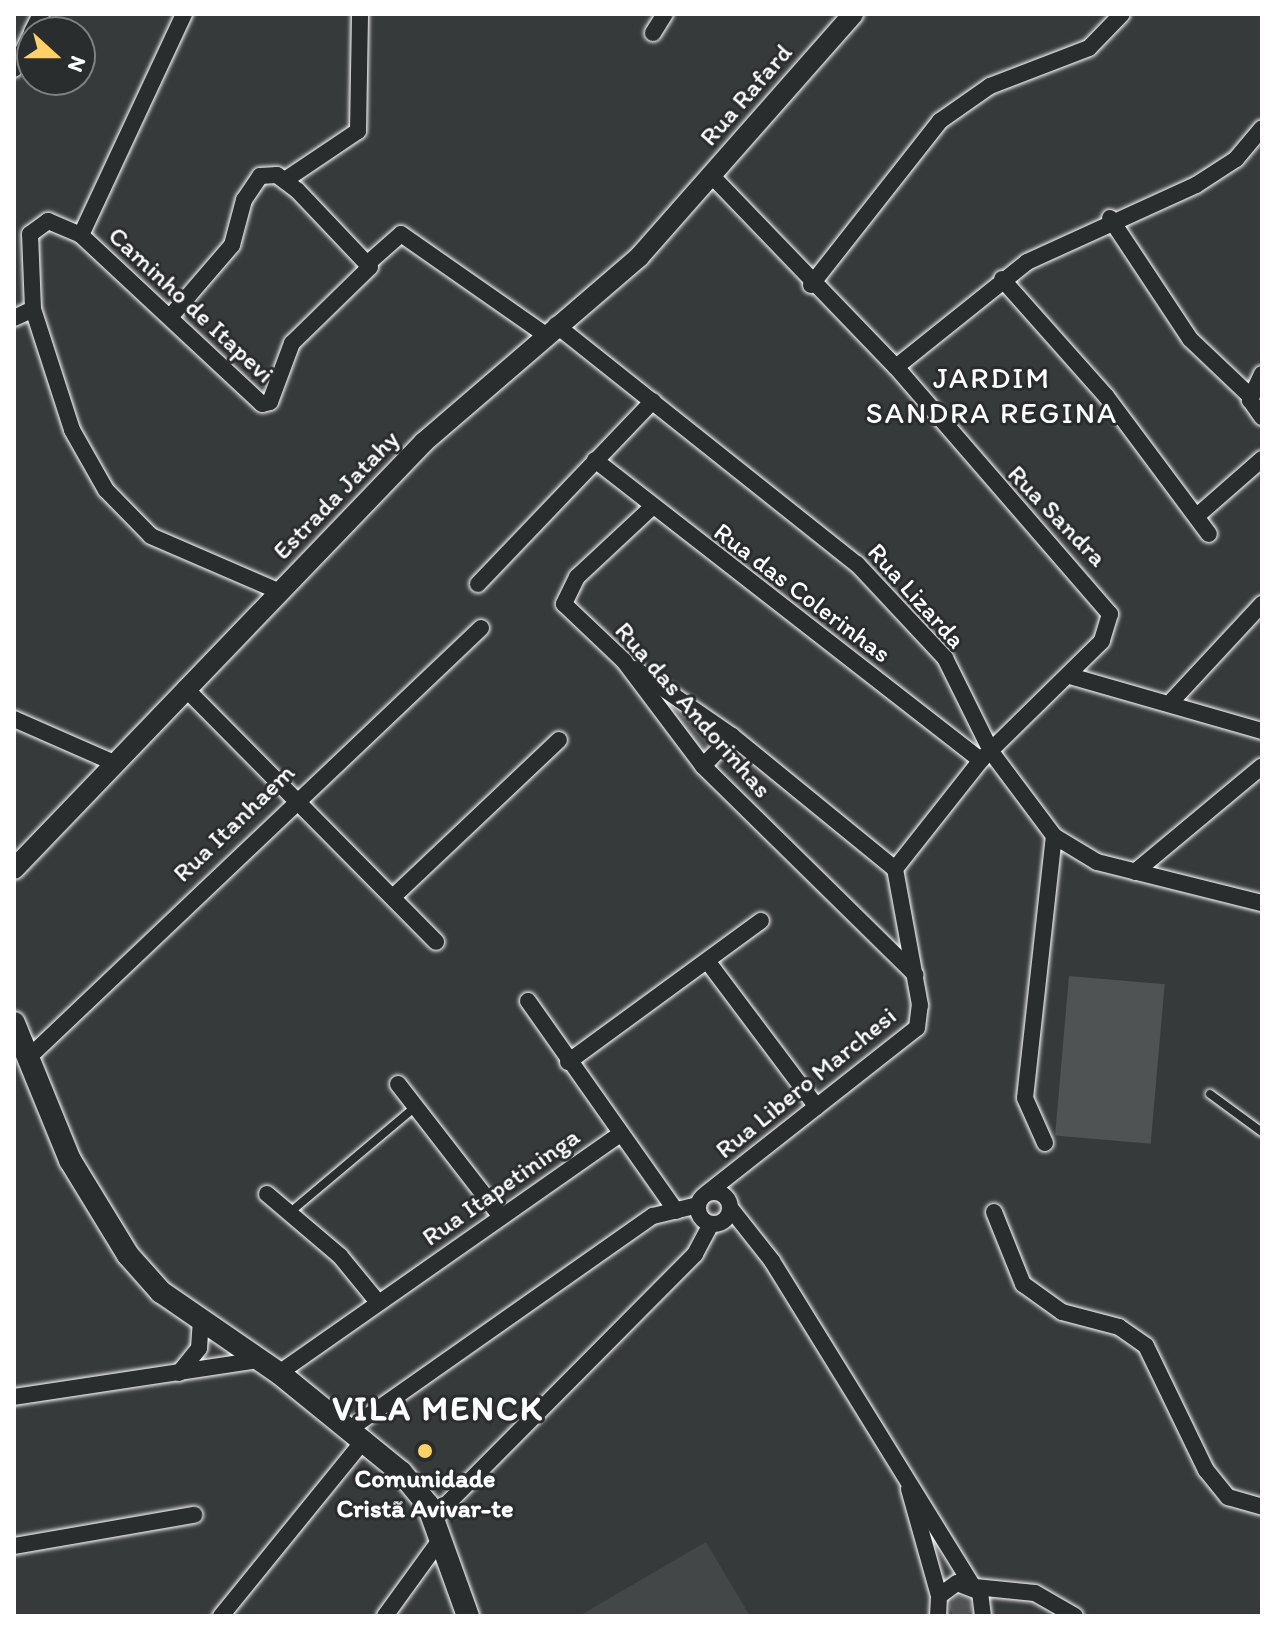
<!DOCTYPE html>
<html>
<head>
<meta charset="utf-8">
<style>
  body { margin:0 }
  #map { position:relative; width:1276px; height:1630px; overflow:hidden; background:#373a3b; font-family:Itim,sans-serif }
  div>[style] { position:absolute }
  .built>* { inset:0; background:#444748 }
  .green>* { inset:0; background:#505354; transform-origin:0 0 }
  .round { border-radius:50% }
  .roads { filter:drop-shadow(0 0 2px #fff) drop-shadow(0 0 2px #fff) }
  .service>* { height:8px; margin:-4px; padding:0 4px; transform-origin:4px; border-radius:4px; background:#2a2d2e }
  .minor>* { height:16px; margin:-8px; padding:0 8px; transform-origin:8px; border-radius:8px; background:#2a2d2e }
  .minor>.ring { margin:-8px; padding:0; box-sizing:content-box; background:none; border:16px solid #2a2d2e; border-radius:50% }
  .tertiary>* { height:20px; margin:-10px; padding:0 10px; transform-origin:10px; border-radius:10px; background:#2a2d2e }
  .secondary>* { height:22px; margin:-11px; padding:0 11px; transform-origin:11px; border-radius:11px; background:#2a2d2e }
  .dots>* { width:22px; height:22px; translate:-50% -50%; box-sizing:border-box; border:4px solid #2a2d2e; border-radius:50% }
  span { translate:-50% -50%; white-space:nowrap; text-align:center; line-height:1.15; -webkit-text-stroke:6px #2a2d2e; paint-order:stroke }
  .street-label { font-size:26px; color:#fff }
  .poi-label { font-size:26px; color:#fff; font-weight:700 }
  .quarter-label { font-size:30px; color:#fff; letter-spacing:2px }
  .district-label { font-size:34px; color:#fff; font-weight:700; letter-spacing:2px }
  .frame { position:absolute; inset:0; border:16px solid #fff; pointer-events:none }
  .north { position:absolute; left:16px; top:16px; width:80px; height:80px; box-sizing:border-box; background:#2a2d2e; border:2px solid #7f8182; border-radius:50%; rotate:111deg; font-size:22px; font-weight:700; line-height:32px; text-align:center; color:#fff }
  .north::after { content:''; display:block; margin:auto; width:28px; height:36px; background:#ffd166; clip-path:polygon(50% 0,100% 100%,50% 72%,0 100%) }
</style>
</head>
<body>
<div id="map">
  <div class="built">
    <i style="clip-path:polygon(706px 1542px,750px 1616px,579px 1616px)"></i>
  </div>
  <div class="green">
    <i style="clip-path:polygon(629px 668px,716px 745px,706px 757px)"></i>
    <i style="left:1069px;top:976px;width:96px;height:160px;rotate:5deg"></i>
    <i class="round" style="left:950px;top:1596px;width:22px;height:22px"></i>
  </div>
  <div class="roads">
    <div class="service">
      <i style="left:1210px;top:1094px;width:64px;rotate:36.2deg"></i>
      <i style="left:288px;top:1214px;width:166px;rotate:-40.1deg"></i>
    </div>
    <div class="minor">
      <i style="left:32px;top:32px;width:20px;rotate:-63deg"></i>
      <i style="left:653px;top:33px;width:22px;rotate:-58deg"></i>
      <i style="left:14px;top:69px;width:40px;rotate:-63.4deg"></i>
      <i style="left:711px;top:175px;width:267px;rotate:46.1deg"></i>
      <i style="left:896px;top:367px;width:327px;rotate:49.1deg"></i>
      <i style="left:1110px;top:614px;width:28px;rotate:107deg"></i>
      <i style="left:1102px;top:641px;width:170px;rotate:135.5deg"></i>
      <i style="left:981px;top:760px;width:139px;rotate:128.3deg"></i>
      <i style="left:285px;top:180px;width:88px;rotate:-33.9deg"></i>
      <i style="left:358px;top:131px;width:117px;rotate:-89deg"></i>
      <i style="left:1110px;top:218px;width:145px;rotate:56.5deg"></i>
      <i style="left:1190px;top:339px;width:83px;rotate:43.5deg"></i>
      <i style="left:81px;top:235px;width:244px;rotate:-65deg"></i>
      <i style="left:367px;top:264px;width:45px;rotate:-41.4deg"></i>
      <i style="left:401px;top:234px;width:173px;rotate:34.9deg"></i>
      <i style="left:1002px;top:279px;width:157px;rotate:48.4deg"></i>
      <i style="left:1106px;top:396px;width:172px;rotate:53.3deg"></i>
      <i style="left:811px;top:285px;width:209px;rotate:-51.8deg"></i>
      <i style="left:940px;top:121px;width:61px;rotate:-35deg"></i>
      <i style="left:990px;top:86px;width:106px;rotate:-21deg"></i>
      <i style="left:1089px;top:48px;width:47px;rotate:-45.9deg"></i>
      <i style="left:171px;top:316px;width:94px;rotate:-49.3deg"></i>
      <i style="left:232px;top:245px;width:47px;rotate:-75.1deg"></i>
      <i style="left:244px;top:200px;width:29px;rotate:-56deg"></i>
      <i style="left:260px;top:176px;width:17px;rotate:-3deg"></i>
      <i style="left:277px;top:175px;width:25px;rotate:37deg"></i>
      <i style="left:297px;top:190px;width:106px;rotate:46.5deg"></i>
      <i style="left:370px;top:267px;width:109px;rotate:135.7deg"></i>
      <i style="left:292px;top:343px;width:63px;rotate:110.4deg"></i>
      <i style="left:270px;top:402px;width:8px;rotate:166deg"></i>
      <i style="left:262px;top:404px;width:248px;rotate:-137deg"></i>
      <i style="left:81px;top:235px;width:36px;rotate:-157deg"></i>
      <i style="left:48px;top:221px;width:22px;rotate:144deg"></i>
      <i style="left:30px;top:234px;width:75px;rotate:87.7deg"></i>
      <i style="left:33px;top:309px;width:127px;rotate:72.1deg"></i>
      <i style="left:72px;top:430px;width:69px;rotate:60.5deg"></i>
      <i style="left:106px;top:490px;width:64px;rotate:45.6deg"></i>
      <i style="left:151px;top:536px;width:138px;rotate:23.4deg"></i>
      <i style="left:14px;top:318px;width:21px;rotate:-25deg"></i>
      <i style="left:556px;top:325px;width:384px;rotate:38.5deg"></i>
      <i style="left:857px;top:564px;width:129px;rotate:46.9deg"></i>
      <i style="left:945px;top:658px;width:106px;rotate:63.7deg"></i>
      <i style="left:992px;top:753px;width:104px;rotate:53.2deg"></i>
      <i style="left:1054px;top:836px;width:50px;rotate:31.2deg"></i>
      <i style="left:1097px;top:862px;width:170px;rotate:14deg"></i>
      <i style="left:896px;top:367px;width:168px;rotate:-38.7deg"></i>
      <i style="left:1027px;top:262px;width:186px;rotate:-24.5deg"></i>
      <i style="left:1196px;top:185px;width:48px;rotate:-33deg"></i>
      <i style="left:1236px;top:159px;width:40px;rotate:-50deg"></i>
      <i style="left:1262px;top:374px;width:29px;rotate:115deg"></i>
      <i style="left:1250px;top:400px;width:21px;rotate:55deg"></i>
      <i style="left:595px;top:460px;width:489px;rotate:37.9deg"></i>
      <i style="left:651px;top:508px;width:101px;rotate:137deg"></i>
      <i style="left:577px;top:577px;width:30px;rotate:116deg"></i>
      <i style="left:564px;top:604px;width:83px;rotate:43.5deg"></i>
      <i style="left:624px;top:661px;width:131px;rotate:53deg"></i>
      <i style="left:703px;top:766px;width:298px;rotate:44.5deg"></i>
      <i style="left:1198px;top:515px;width:85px;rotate:-41.2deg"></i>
      <i style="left:478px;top:584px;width:253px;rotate:-46.3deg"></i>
      <i style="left:635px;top:669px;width:118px;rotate:34.6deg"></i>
      <i style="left:732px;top:736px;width:210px;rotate:39.2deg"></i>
      <i style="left:1070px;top:676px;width:200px;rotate:16deg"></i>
      <i style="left:185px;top:688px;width:357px;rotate:45.3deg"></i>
      <i style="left:1169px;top:704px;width:137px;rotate:-47.1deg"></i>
      <i style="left:14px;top:719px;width:107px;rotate:23.7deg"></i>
      <i style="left:703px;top:766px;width:42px;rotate:-46deg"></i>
      <i style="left:1135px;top:872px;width:165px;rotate:-39.8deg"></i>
      <i style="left:394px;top:896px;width:227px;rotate:-43.4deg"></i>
      <i style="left:708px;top:962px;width:181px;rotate:53.1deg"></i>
      <i style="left:528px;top:1001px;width:257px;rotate:54.8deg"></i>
      <i style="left:27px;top:1059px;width:626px;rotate:-43.51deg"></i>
      <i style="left:568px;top:1062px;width:239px;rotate:-36.2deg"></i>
      <i style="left:398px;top:1084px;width:168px;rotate:52.2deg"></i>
      <i style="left:1045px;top:1143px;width:49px;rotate:-114deg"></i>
      <i style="left:1025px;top:1098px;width:264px;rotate:-83.7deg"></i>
      <i class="ring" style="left:698px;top:1192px;width:16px;height:16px"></i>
      <i style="left:707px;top:1193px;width:267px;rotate:-38.2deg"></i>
      <i style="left:917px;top:1028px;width:23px;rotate:-83deg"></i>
      <i style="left:920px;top:1005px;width:138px;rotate:-100.4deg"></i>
      <i style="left:267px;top:1194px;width:96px;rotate:40.3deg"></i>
      <i style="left:340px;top:1256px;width:58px;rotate:50.6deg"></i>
      <i style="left:731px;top:1209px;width:66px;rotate:51.7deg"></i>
      <i style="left:772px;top:1261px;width:382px;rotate:58.3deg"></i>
      <i style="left:994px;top:1212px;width:78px;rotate:68.1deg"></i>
      <i style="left:1023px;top:1284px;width:48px;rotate:35.7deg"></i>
      <i style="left:1062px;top:1312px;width:59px;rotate:14.7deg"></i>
      <i style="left:1119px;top:1327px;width:33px;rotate:35deg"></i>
      <i style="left:1146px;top:1346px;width:138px;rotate:64.2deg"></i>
      <i style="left:1206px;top:1470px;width:35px;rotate:51deg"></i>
      <i style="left:1228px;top:1497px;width:35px;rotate:16deg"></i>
      <i style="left:179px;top:1373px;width:32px;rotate:-51deg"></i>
      <i style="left:199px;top:1348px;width:28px;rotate:-86deg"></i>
      <i style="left:279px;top:1373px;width:414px;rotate:-35deg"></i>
      <i style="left:14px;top:1397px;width:249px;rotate:-8.6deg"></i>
      <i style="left:351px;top:1428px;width:369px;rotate:-35.1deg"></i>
      <i style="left:653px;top:1216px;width:46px;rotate:-13.7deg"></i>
      <i style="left:909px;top:1489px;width:111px;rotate:74.3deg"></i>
      <i style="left:434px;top:1517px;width:371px;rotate:-45.2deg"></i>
      <i style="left:695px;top:1254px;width:34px;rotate:-62deg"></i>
      <i style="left:14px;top:1546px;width:183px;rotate:-9.8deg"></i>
      <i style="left:975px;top:1587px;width:60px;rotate:5.7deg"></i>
      <i style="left:1035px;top:1593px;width:46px;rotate:29.9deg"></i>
      <i style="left:221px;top:1616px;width:228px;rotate:-50.9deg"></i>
      <i style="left:385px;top:1616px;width:94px;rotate:-54.1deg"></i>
      <i style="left:938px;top:1616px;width:20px;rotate:-87deg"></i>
      <i style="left:939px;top:1596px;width:22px;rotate:-36deg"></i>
      <i style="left:957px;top:1583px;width:25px;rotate:21deg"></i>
      <i style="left:980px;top:1592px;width:24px;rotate:83deg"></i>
    </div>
    <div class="tertiary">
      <i style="left:14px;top:869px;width:592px;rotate:-46.16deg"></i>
      <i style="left:424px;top:442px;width:284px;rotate:-40.7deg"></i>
      <i style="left:639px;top:257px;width:324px;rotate:-48.6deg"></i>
    </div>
    <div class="secondary">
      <i style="left:14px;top:1023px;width:148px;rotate:67.8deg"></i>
      <i style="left:70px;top:1160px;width:111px;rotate:58.6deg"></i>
      <i style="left:128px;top:1255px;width:50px;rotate:48.3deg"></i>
      <i style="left:161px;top:1292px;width:143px;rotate:34.5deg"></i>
      <i style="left:279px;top:1373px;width:157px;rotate:39.1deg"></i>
      <i style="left:401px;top:1472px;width:43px;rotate:50.7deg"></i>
      <i style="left:428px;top:1505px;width:118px;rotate:70.2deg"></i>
    </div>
  </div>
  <div class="dots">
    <i style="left:425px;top:1451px;background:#ffd166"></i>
  </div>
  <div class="street-label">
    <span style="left:746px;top:95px;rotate:-49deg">Rua Rafard</span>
    <span style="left:191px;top:305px;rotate:43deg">Caminho de Itapevi</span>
    <span style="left:336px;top:495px;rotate:-46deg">Estrada Jatahy</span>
    <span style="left:1057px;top:516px;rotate:46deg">Rua Sandra</span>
    <span style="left:802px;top:593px;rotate:37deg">Rua das Colerinhas</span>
    <span style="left:916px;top:596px;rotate:48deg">Rua Lizarda</span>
    <span style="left:693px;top:710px;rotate:49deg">Rua das Andorinhas</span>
    <span style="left:234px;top:823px;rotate:-44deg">Rua Itanhaem</span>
    <span style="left:806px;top:1083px;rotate:-39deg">Rua Libero Marchesi</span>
    <span style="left:501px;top:1187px;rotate:-35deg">Rua Itapetininga</span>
  </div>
  <div class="poi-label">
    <span style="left:425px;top:1494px">Comunidade<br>Cristã Avivar-te</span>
  </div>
  <div class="quarter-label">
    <span style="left:992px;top:395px">JARDIM<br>SANDRA REGINA</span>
  </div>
  <div class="district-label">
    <span style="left:438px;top:1409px">VILA MENCK</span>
  </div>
  <div class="frame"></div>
  <div class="north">N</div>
</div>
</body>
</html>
